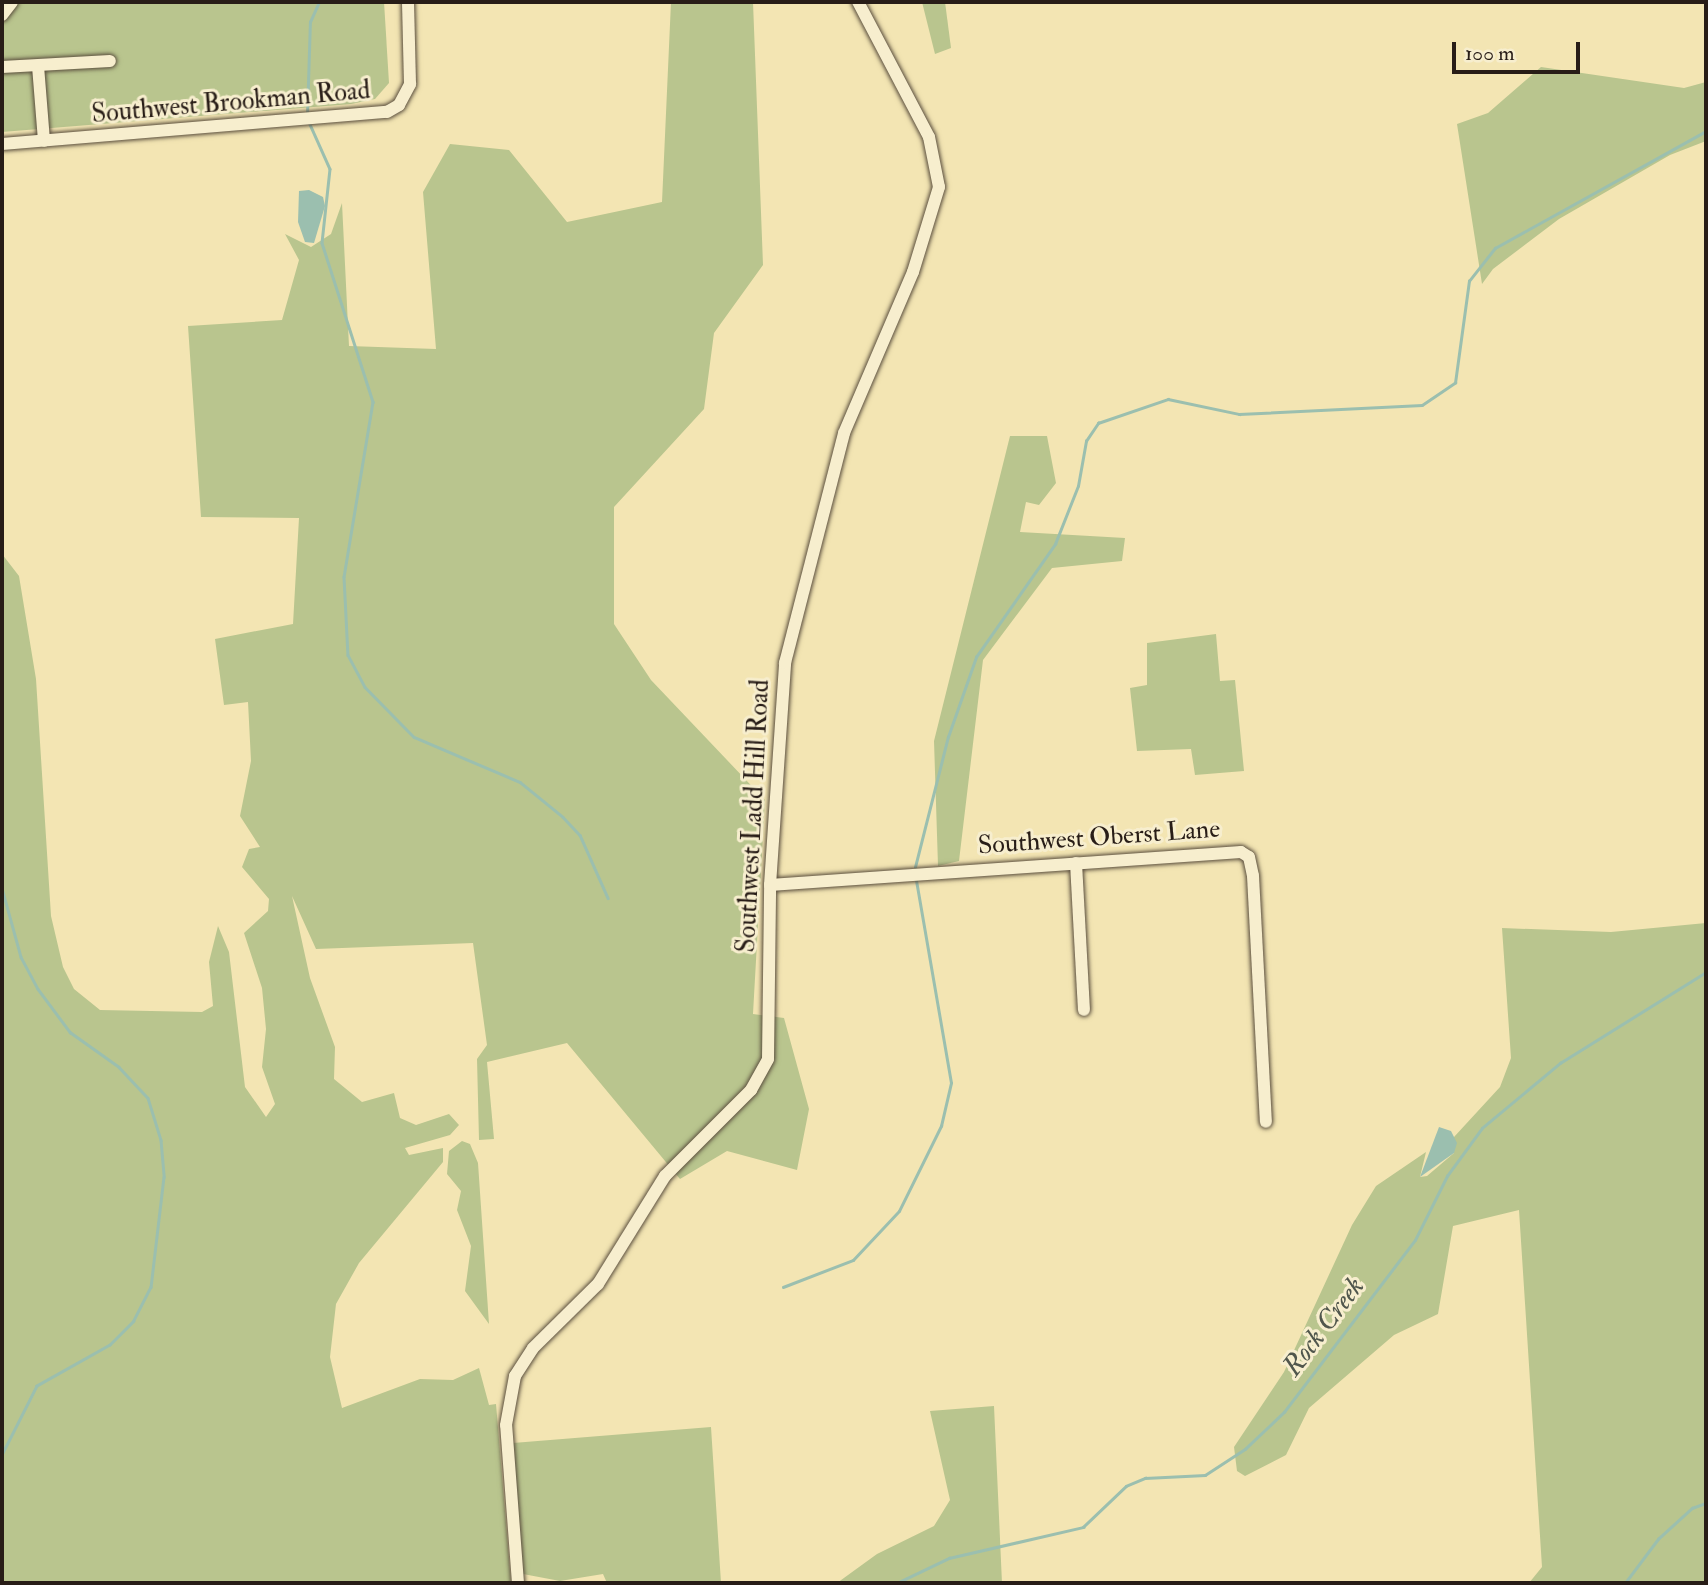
<!DOCTYPE html>
<html>
<head>
<meta charset="utf-8">
<style>
  body { margin:0 }
  #map { position:relative; width:1708px; height:1585px; overflow:hidden; background:#f3e5b3; font-family:"IM FELL Double Pica",serif }
  div>[style] { position:absolute }
  .green>* { inset:0; background:#b9c58e }
  .water>* { inset:0; background:#9bbfaf }
  .stream>* { height:2.5px; margin:-1.25px; padding:0 1.25px; transform-origin:1.25px; border-radius:1.25px; background:#9bbfaf }
  .roads { filter:drop-shadow(0 0 2px #5b4f3e) drop-shadow(0 0 2px #5b4f3e) }
  .minor>* { height:12px; margin:-6px; padding:0 6px; transform-origin:6px; border-radius:6px; background:#f7eece }
  span { translate:-50% -50%; white-space:nowrap; text-align:center; line-height:1.15; -webkit-text-stroke:6px #f7eece; paint-order:stroke }
  .street-label { font-size:26px; color:#281d17 }
  .water-label { font-size:28px; color:#50564c; font-style:italic }
  .frame { position:absolute; inset:0; border:4px solid #281d17; pointer-events:none }
  .scale { position:absolute; left:1452px; top:42px; width:128px; height:32px; box-sizing:border-box; border:4px solid #281d17; border-top:0; padding-left:9px; font-size:21px; line-height:24px; white-space:nowrap; color:#281d17; -webkit-text-stroke:5px #f7eece; paint-order:stroke }
</style>
</head>
<body>
<div id="map">
  <div class="green">
    <i style="clip-path:polygon(2px 2px,384px 2px,389px 83px,375px 99px,351px 104px,2px 132px)"></i>
    <i style="clip-path:polygon(671px 2px,753px 2px,763px 265px,714px 333px,704px 409px,614px 507px,614px 624px,651px 680px,765px 800px,753px 1014px,784px 1018px,809px 1109px,797px 1170px,727px 1151px,680px 1179px,567px 1043px,487px 1062px,494px 1139px,479px 1140px,477px 1059px,487px 1045px,473px 943px,316px 949px,292px 896px,310px 978px,335px 1047px,334px 1079px,362px 1102px,394px 1093px,400px 1118px,416px 1125px,449px 1114px,459px 1125px,450px 1135px,405px 1148px,409px 1155px,443px 1148px,443px 1162px,359px 1263px,336px 1304px,330px 1357px,342px 1408px,420px 1379px,453px 1380px,479px 1368px,489px 1405px,496px 1404px,511px 1583px,2px 1583px,2px 554px,19px 576px,36px 679px,51px 916px,63px 967px,74px 989px,100px 1010px,202px 1012px,213px 1006px,209px 962px,218px 926px,229px 952px,245px 1087px,266px 1117px,275px 1104px,262px 1067px,266px 1029px,262px 988px,244px 933px,268px 911px,269px 899px,242px 867px,249px 849px,260px 847px,240px 816px,251px 761px,248px 702px,224px 705px,215px 639px,293px 624px,299px 518px,201px 517px,188px 326px,282px 320px,299px 260px,285px 234px,311px 247px,331px 234px,342px 203px,349px 346px,436px 349px,423px 192px,450px 144px,509px 150px,567px 222px,662px 202px)"></i>
    <i style="clip-path:polygon(922px 2px,945px 2px,951px 48px,935px 54px)"></i>
    <i style="clip-path:polygon(1541px 67px,1684px 88px,1706px 82px,1706px 141px,1670px 155px,1559px 219px,1493px 269px,1482px 284px,1457px 124px,1488px 113px)"></i>
    <i style="clip-path:polygon(1010px 436px,1047px 436px,1056px 483px,1039px 505px,1026px 502px,1020px 532px,1125px 538px,1122px 561px,1052px 568px,983px 660px,959px 861px,938px 866px,934px 741px)"></i>
    <i style="clip-path:polygon(1216px 634px,1220px 681px,1235px 680px,1244px 771px,1195px 775px,1191px 749px,1137px 751px,1130px 688px,1147px 685px,1147px 643px)"></i>
    <i style="clip-path:polygon(1706px 923px,1706px 1583px,1529px 1583px,1542px 1567px,1519px 1210px,1453px 1226px,1438px 1314px,1394px 1335px,1309px 1408px,1286px 1455px,1245px 1476px,1237px 1471px,1234px 1447px,1284px 1372px,1352px 1225px,1376px 1186px,1426px 1152px,1420px 1177px,1427px 1176px,1454px 1153px,1454px 1137px,1500px 1087px,1511px 1058px,1502px 928px,1611px 932px)"></i>
    <i style="clip-path:polygon(462px 1141px,470px 1144px,478px 1163px,489px 1324px,465px 1291px,471px 1246px,457px 1210px,461px 1191px,447px 1174px,449px 1151px)"></i>
    <i style="clip-path:polygon(994px 1406px,1002px 1583px,837px 1583px,877px 1554px,934px 1526px,950px 1500px,930px 1411px)"></i>
    <i style="clip-path:polygon(711px 1427px,721px 1583px,607px 1583px,603px 1574px,560px 1581px,523px 1574px,513px 1443px)"></i>
  </div>
  <div class="water">
    <i style="clip-path:polygon(309px 190px,323px 197px,325px 206px,314px 243px,305px 242px,298px 222px,299px 191px)"></i>
    <i style="clip-path:polygon(1439px 1127px,1451px 1131px,1457px 1143px,1454px 1153px,1420px 1177px)"></i>
  </div>
  <div class="stream">
    <i style="left:307px;top:115px;width:93px;rotate:-88.2deg"></i>
    <i style="left:310px;top:22px;width:22px;rotate:-66deg"></i>
    <i style="left:309px;top:122px;width:51px;rotate:65.9deg"></i>
    <i style="left:330px;top:169px;width:74px;rotate:96.2deg"></i>
    <i style="left:322px;top:243px;width:167px;rotate:72.2deg"></i>
    <i style="left:373px;top:402px;width:177px;rotate:99.4deg"></i>
    <i style="left:344px;top:577px;width:78px;rotate:87.1deg"></i>
    <i style="left:348px;top:655px;width:36px;rotate:62deg"></i>
    <i style="left:365px;top:687px;width:70px;rotate:45.6deg"></i>
    <i style="left:414px;top:737px;width:115px;rotate:23deg"></i>
    <i style="left:520px;top:782px;width:55px;rotate:39.1deg"></i>
    <i style="left:563px;top:817px;width:25px;rotate:47deg"></i>
    <i style="left:580px;top:835px;width:69px;rotate:66deg"></i>
    <i style="left:915px;top:867px;width:134px;rotate:-75.8deg"></i>
    <i style="left:948px;top:737px;width:85px;rotate:-70.7deg"></i>
    <i style="left:976px;top:657px;width:138px;rotate:-55deg"></i>
    <i style="left:1055px;top:544px;width:62px;rotate:-68.4deg"></i>
    <i style="left:1078px;top:486px;width:46px;rotate:-79.9deg"></i>
    <i style="left:1086px;top:441px;width:22px;rotate:-56deg"></i>
    <i style="left:1098px;top:423px;width:74px;rotate:-18.9deg"></i>
    <i style="left:1168px;top:399px;width:73px;rotate:11.9deg"></i>
    <i style="left:1239px;top:414px;width:183px;rotate:-2.8deg"></i>
    <i style="left:1422px;top:405px;width:40px;rotate:-34deg"></i>
    <i style="left:1455px;top:383px;width:103px;rotate:-82.2deg"></i>
    <i style="left:1469px;top:281px;width:42px;rotate:-51.8deg"></i>
    <i style="left:1495px;top:248px;width:241px;rotate:-29deg"></i>
    <i style="left:2px;top:888px;width:72px;rotate:74.6deg"></i>
    <i style="left:21px;top:957px;width:36px;rotate:62deg"></i>
    <i style="left:38px;top:989px;width:54px;rotate:53.3deg"></i>
    <i style="left:70px;top:1032px;width:60px;rotate:35.5deg"></i>
    <i style="left:119px;top:1067px;width:42px;rotate:46.9deg"></i>
    <i style="left:148px;top:1098px;width:44px;rotate:72.8deg"></i>
    <i style="left:161px;top:1140px;width:37px;rotate:85deg"></i>
    <i style="left:164px;top:1177px;width:111px;rotate:96.7deg"></i>
    <i style="left:151px;top:1287px;width:38px;rotate:117deg"></i>
    <i style="left:134px;top:1321px;width:34px;rotate:135deg"></i>
    <i style="left:110px;top:1345px;width:84px;rotate:150.7deg"></i>
    <i style="left:37px;top:1386px;width:77px;rotate:116.9deg"></i>
    <i style="left:783px;top:1287px;width:75px;rotate:-21.1deg"></i>
    <i style="left:853px;top:1260px;width:67px;rotate:-46.8deg"></i>
    <i style="left:899px;top:1211px;width:95px;rotate:-63.7deg"></i>
    <i style="left:941px;top:1126px;width:44px;rotate:-76.9deg"></i>
    <i style="left:951px;top:1083px;width:205px;rotate:-99.8deg"></i>
    <i style="left:897px;top:1583px;width:58px;rotate:-25.7deg"></i>
    <i style="left:949px;top:1558px;width:138px;rotate:-13deg"></i>
    <i style="left:1083px;top:1527px;width:59px;rotate:-43.6deg"></i>
    <i style="left:1126px;top:1486px;width:21px;rotate:-23deg"></i>
    <i style="left:1145px;top:1478px;width:60px;rotate:-2.9deg"></i>
    <i style="left:1205px;top:1475px;width:48px;rotate:-33deg"></i>
    <i style="left:1245px;top:1449px;width:54px;rotate:-43.5deg"></i>
    <i style="left:1284px;top:1412px;width:216px;rotate:-52.7deg"></i>
    <i style="left:1415px;top:1240px;width:72px;rotate:-63.4deg"></i>
    <i style="left:1447px;top:1176px;width:59px;rotate:-53.9deg"></i>
    <i style="left:1482px;top:1128px;width:102px;rotate:-39.8deg"></i>
    <i style="left:1560px;top:1063px;width:172px;rotate:-31.9deg"></i>
    <i style="left:1625px;top:1583px;width:55px;rotate:-53.1deg"></i>
    <i style="left:1658px;top:1539px;width:46px;rotate:-42.4deg"></i>
    <i style="left:1692px;top:1508px;width:15px;rotate:-20deg"></i>
  </div>
  <div class="roads">
    <div class="minor">
      <i style="left:2px;top:15px;width:16px;rotate:-52deg"></i>
      <i style="left:38px;top:66px;width:75px;rotate:85.4deg"></i>
      <i style="left:2px;top:67px;width:108px;rotate:-3.2deg"></i>
      <i style="left:2px;top:144px;width:386px;rotate:-4.8deg"></i>
      <i style="left:387px;top:112px;width:14px;rotate:-30deg"></i>
      <i style="left:399px;top:105px;width:24px;rotate:-62deg"></i>
      <i style="left:410px;top:84px;width:82px;rotate:-91.4deg"></i>
      <i style="left:1076px;top:863px;width:147px;rotate:86.9deg"></i>
      <i style="left:770px;top:885px;width:472px;rotate:-4deg"></i>
      <i style="left:1241px;top:852px;width:9px;rotate:32deg"></i>
      <i style="left:1249px;top:857px;width:19px;rotate:78deg"></i>
      <i style="left:1253px;top:876px;width:246px;rotate:87deg"></i>
      <i style="left:518px;top:1583px;width:158px;rotate:-94.3deg"></i>
      <i style="left:506px;top:1425px;width:50px;rotate:-79.6deg"></i>
      <i style="left:515px;top:1376px;width:33px;rotate:-57deg"></i>
      <i style="left:533px;top:1348px;width:91px;rotate:-44.6deg"></i>
      <i style="left:598px;top:1284px;width:127px;rotate:-58.2deg"></i>
      <i style="left:665px;top:1176px;width:122px;rotate:-45deg"></i>
      <i style="left:751px;top:1090px;width:35px;rotate:-61deg"></i>
      <i style="left:768px;top:1059px;width:174px;rotate:-89.3deg"></i>
      <i style="left:770px;top:885px;width:223px;rotate:-86.1deg"></i>
      <i style="left:785px;top:663px;width:237px;rotate:-75.6deg"></i>
      <i style="left:844px;top:433px;width:175px;rotate:-66.8deg"></i>
      <i style="left:913px;top:272px;width:89px;rotate:-73deg"></i>
      <i style="left:939px;top:187px;width:51px;rotate:-101.3deg"></i>
      <i style="left:929px;top:137px;width:153px;rotate:-117.7deg"></i>
    </div>
  </div>
  <div class="street-label">
    <span style="left:231px;top:103px;rotate:-5deg">Southwest Brookman Road</span>
    <span style="left:754px;top:816px;rotate:-87deg">Southwest Ladd Hill Road</span>
    <span style="left:1099px;top:838px;rotate:-4deg">Southwest Oberst Lane</span>
  </div>
  <div class="water-label">
    <span style="left:1324px;top:1327px;rotate:-53deg">Rock Creek</span>
  </div>
  <div class="frame"></div>
  <div class="scale">100 m</div>
</div>
</body>
</html>
